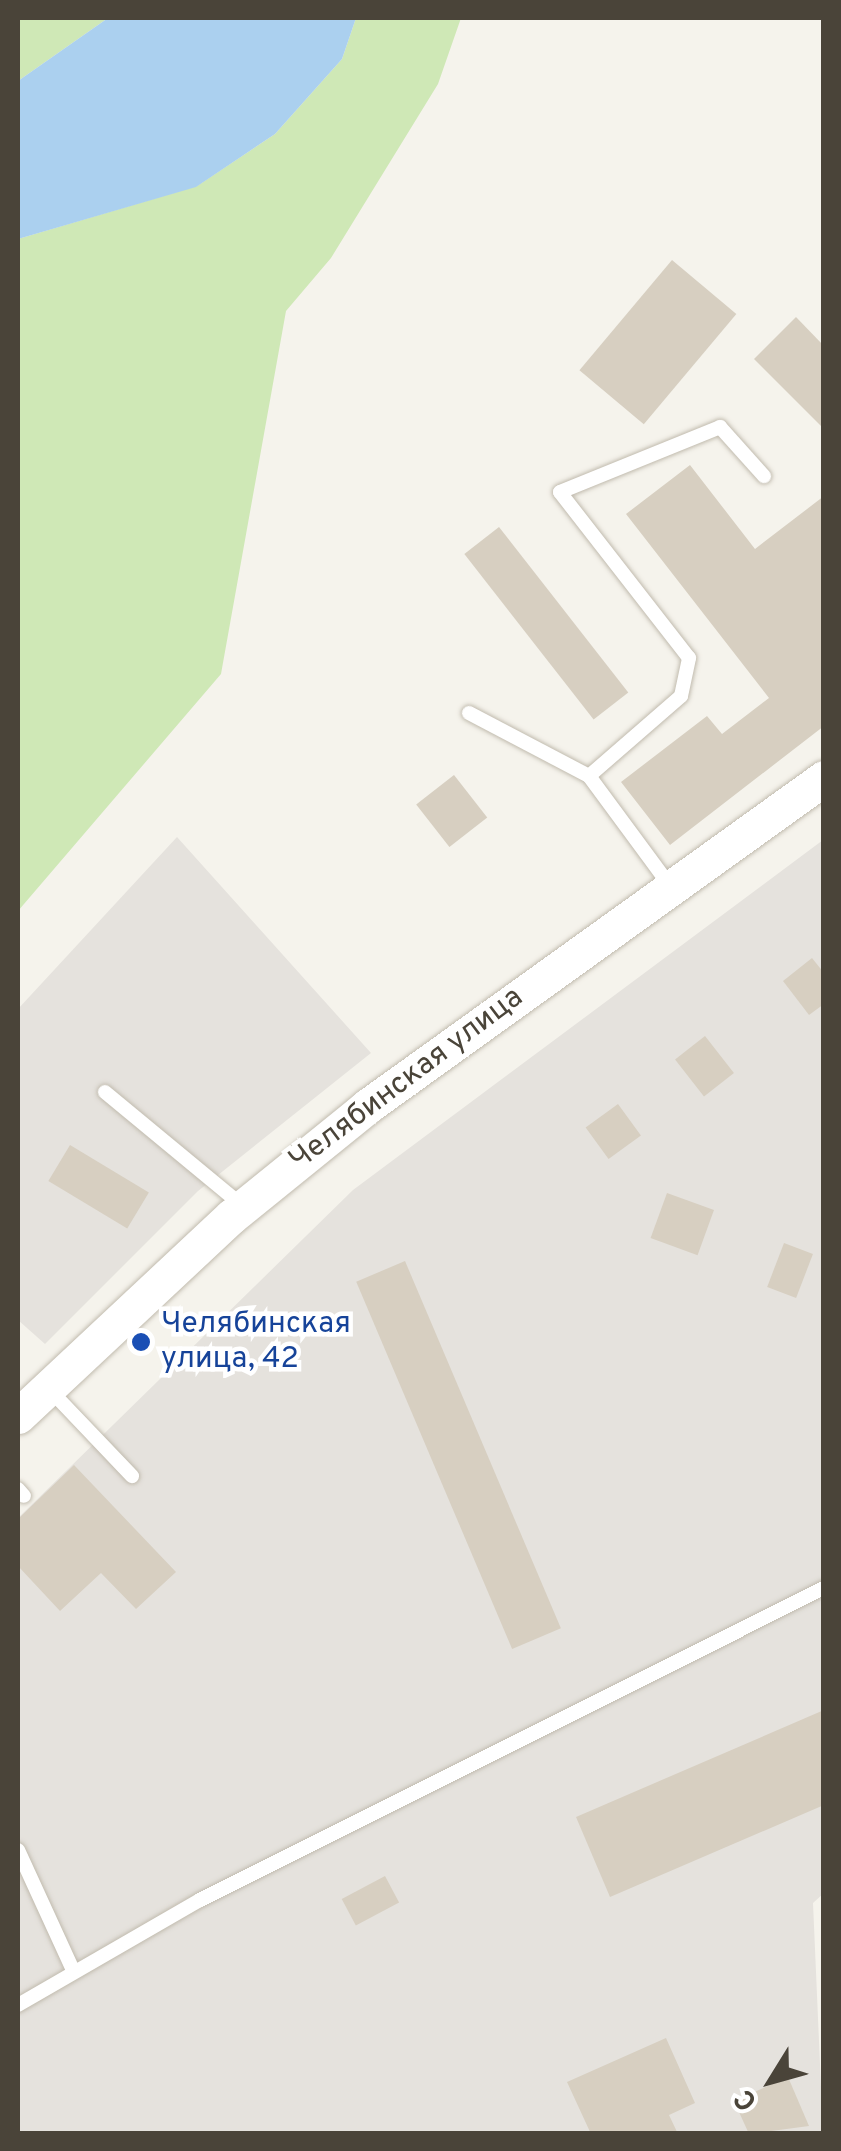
<!DOCTYPE html>
<html>
<head>
<meta charset="utf-8">
<style>
  body { margin:0 }
  #map { position:relative; width:841px; height:2151px; overflow:hidden; background:#f5f3ec; font-family:Overpass,sans-serif }
  div>[style] { position:absolute }
  .industrial>* { inset:0; background:#e5e2dd }
  .green>* { inset:0; background:#cfe8b6 }
  .water>* { inset:0; background:#abd0ef }
  .building>* { inset:0; background:#d7cfc1; transform-origin:0 0 }
  .roads { filter:drop-shadow(0 0 2px #c1bbae) drop-shadow(0 0 2px #c1bbae) }
  .service>* { height:14px; margin:-7px; padding:0 7px; transform-origin:7px; border-radius:7px; background:#fff }
  .tertiary>* { height:35px; margin:-17.5px; padding:0 17.5px; transform-origin:17.5px; border-radius:17.5px; background:#fff }
  .dots>* { width:28px; height:28px; translate:-50% -50%; box-sizing:border-box; border:5px solid #fff; border-radius:50% }
  span { translate:-50% -50%; white-space:nowrap; text-align:center; line-height:1.15; -webkit-text-stroke:9px #fff; paint-order:stroke }
  .street-label { font-size:30px; color:#4a4439 }
  .transit-label { font-size:30px; color:#164399 }
  .left { translate:0 -50%; text-align:left }
  .frame { position:absolute; inset:0; border:20px solid #4a4439; pointer-events:none }
  .north { position:absolute; left:721px; top:2031px; width:100px; height:100px; -webkit-text-stroke:8px #fff; paint-order:stroke; rotate:233deg; font-size:28px; font-weight:700; line-height:40px; text-align:center; color:#4a4439 }
  .north::after { content:''; display:block; margin:auto; width:35px; height:45px; background:#4a4439; clip-path:polygon(50% 0,100% 100%,50% 72%,0 100%) }
</style>
</head>
<body>
<div id="map">
  <div class="industrial">
    <i style="clip-path:polygon(177px 837px,371px 1053px,198px 1191px,45px 1344px,18px 1320px,18px 1009px)"></i>
    <i style="clip-path:polygon(823px 840px,824px 1893px,813px 1903px,823px 2133px,18px 2134px,18px 1518px,353px 1190px)"></i>
  </div>
  <div class="green">
    <i style="clip-path:polygon(18px 18px,108px 18px,18px 81px)"></i>
    <i style="clip-path:polygon(356px 18px,461px 18px,438px 84px,331px 258px,286px 311px,221px 674px,18px 911px,18px 239px,197px 186px,275px 134px,342px 59px)"></i>
  </div>
  <div class="water">
    <i style="clip-path:polygon(108px 18px,356px 18px,342px 59px,275px 134px,196px 187px,18px 239px,18px 81px)"></i>
  </div>
  <div class="building">
    <i style="left:672px;top:260px;width:84px;height:144px;rotate:40deg"></i>
    <i style="clip-path:polygon(796px 317px,824px 346px,824px 429px,754px 359px)"></i>
    <i style="clip-path:polygon(690px 465px,755px 549px,824px 496px,824px 726px,670px 845px,621px 782px,707px 716px,722px 734px,769px 698px,626px 514px)"></i>
    <i style="left:499px;top:527px;width:210px;height:44px;rotate:52deg"></i>
    <i style="left:454px;top:775px;width:54px;height:48px;rotate:52deg"></i>
    <i style="clip-path:polygon(812px 958px,824px 973px,824px 1004px,809px 1015px,783px 981px)"></i>
    <i style="left:705px;top:1036px;width:47px;height:38px;rotate:52deg"></i>
    <i style="left:618px;top:1104px;width:39px;height:40px;rotate:54deg"></i>
    <i style="left:70px;top:1145px;width:92px;height:42px;rotate:31deg"></i>
    <i style="left:667px;top:1193px;width:50px;height:48px;rotate:20deg"></i>
    <i style="left:784px;top:1243px;width:31px;height:47px;rotate:21deg"></i>
    <i style="left:405px;top:1261px;width:399px;height:53px;rotate:67deg"></i>
    <i style="clip-path:polygon(74px 1465px,176px 1572px,136px 1609px,101px 1573px,60px 1611px,18px 1566px,18px 1519px)"></i>
    <i style="clip-path:polygon(824px 1710px,824px 1805px,610px 1897px,576px 1817px)"></i>
    <i style="left:385px;top:1876px;width:30px;height:49px;rotate:62deg"></i>
    <i style="clip-path:polygon(666px 2038px,695px 2103px,669px 2115px,678px 2134px,591px 2134px,567px 2082px)"></i>
    <i style="clip-path:polygon(788px 2077px,809px 2126px,749px 2134px,734px 2101px)"></i>
  </div>
  <div class="roads">
    <div class="service">
      <i style="left:469px;top:713px;width:136px;rotate:27.7deg"></i>
      <i style="left:589px;top:776px;width:137px;rotate:53.6deg"></i>
      <i style="left:589px;top:776px;width:122px;rotate:-41deg"></i>
      <i style="left:681px;top:696px;width:39px;rotate:-78deg"></i>
      <i style="left:689px;top:658px;width:210px;rotate:-127.9deg"></i>
      <i style="left:560px;top:492px;width:173px;rotate:-22.1deg"></i>
      <i style="left:720px;top:427px;width:66px;rotate:48.1deg"></i>
      <i style="left:105px;top:1092px;width:179px;rotate:39.6deg"></i>
      <i style="left:50px;top:1390px;width:119px;rotate:46.4deg"></i>
      <i style="left:18px;top:1489px;width:9px;rotate:49deg"></i>
      <i style="left:18px;top:1850px;width:132px;rotate:65.4deg"></i>
      <i style="left:18px;top:2005px;width:210px;rotate:-30deg"></i>
      <i style="left:200px;top:1900px;width:698px;rotate:-26.57deg"></i>
    </div>
    <div class="tertiary">
      <i style="left:18px;top:1416px;width:293px;rotate:-43.1deg"></i>
      <i style="left:232px;top:1216px;width:176px;rotate:-39deg"></i>
      <i style="left:369px;top:1105px;width:560px;rotate:-35.7deg"></i>
    </div>
  </div>
  <div class="dots">
    <i style="left:141px;top:1342px;background:#1a4fb4"></i>
  </div>
  <div class="street-label">
    <span style="left:407px;top:1080px;rotate:-37deg">Челябинская улица</span>
  </div>
  <div class="transit-label">
    <span class="left" style="left:161px;top:1342px">Челябинская<br>улица, 42</span>
  </div>
  <div class="frame"></div>
  <div class="north">С</div>
</div>
</body>
</html>
